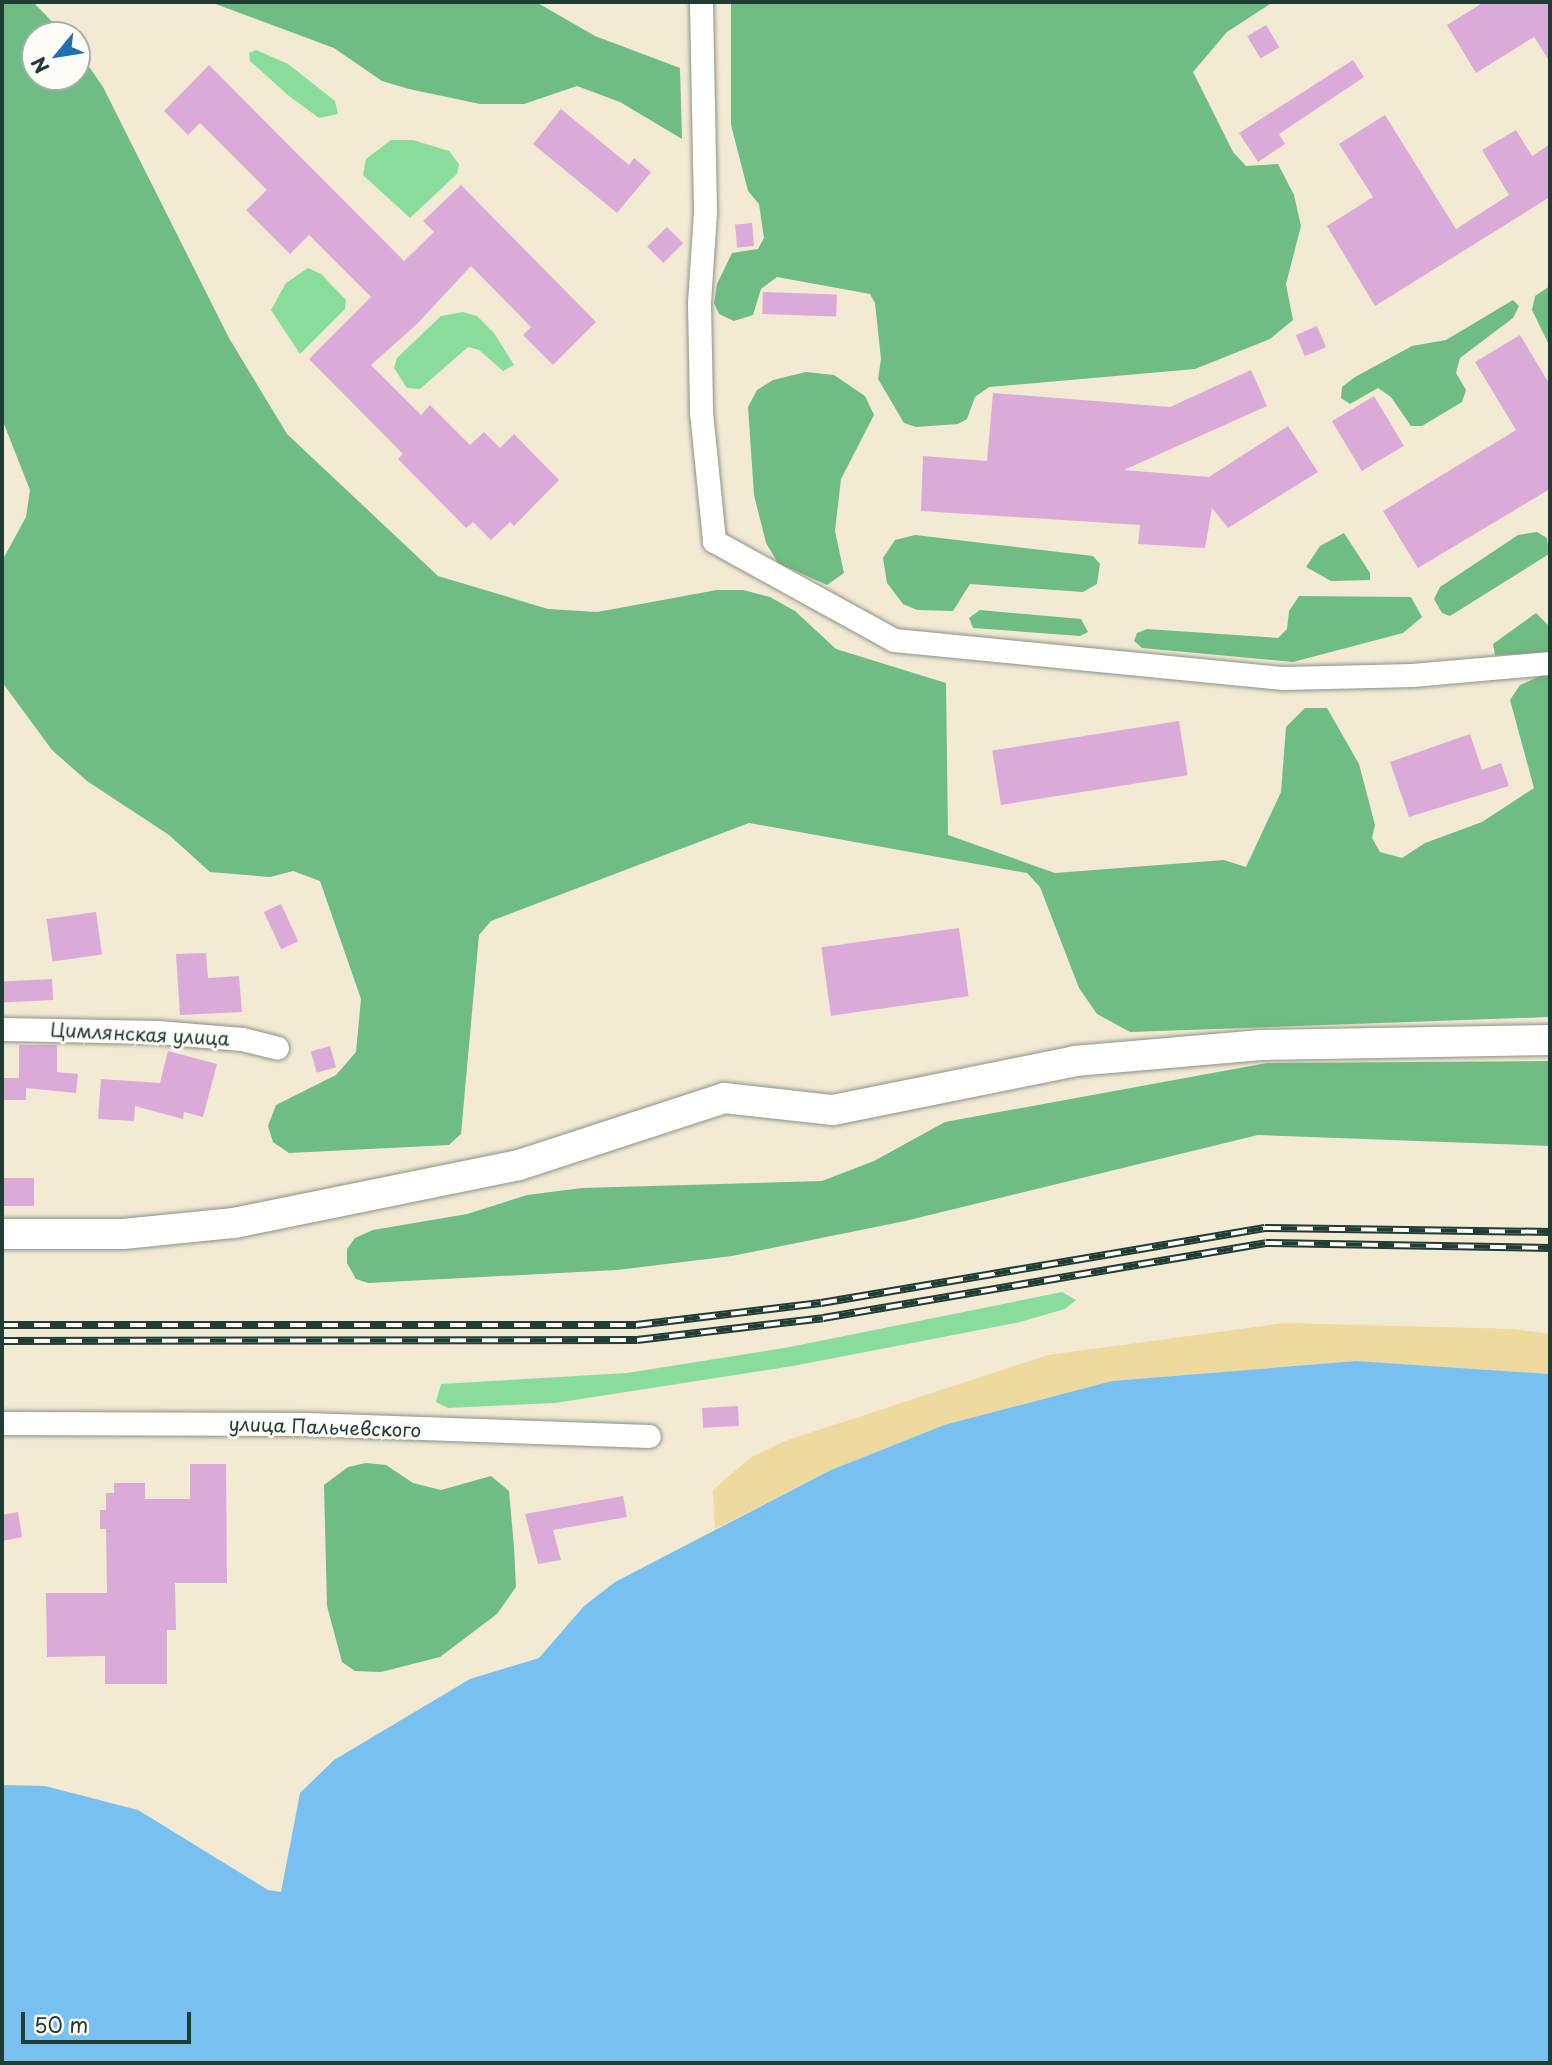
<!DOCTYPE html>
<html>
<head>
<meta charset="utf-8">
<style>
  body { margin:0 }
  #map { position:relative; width:1552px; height:2065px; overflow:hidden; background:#f3ead4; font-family:"Playpen Sans",sans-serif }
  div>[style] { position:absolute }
  .green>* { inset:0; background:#8adc9d }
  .forest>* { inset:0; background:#6fbc84 }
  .sand>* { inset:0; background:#eeda9e }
  .water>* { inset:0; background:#78c0f0 }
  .building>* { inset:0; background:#daabd8; transform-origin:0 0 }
  .roads { filter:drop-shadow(0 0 2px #899484) drop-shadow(0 0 2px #899484) }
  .minor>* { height:23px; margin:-11.5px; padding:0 11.5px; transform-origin:11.5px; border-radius:11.5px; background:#fff }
  .major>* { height:30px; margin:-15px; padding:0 15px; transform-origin:15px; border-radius:15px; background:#fff }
  .rail>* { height:8px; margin-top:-4px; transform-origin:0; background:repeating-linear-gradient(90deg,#fdfcf7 0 16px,#1f3d34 0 32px); box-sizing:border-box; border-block:2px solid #1f3d34 }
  span { translate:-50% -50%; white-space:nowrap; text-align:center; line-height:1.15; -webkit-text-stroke:6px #fdfcf7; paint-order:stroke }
  .street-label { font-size:19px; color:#1f3d34 }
  .frame { position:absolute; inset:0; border:4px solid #1f3d34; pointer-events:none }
  .north { position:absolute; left:21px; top:21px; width:70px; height:70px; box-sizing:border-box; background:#fdfcf7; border:2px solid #a4b0a9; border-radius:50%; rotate:240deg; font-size:19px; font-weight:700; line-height:28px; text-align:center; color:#1f3d34 }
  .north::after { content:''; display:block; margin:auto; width:24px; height:32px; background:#1f6fb2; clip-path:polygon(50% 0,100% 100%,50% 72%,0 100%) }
  .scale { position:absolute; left:21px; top:2012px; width:170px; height:32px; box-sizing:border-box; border:4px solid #1f3d34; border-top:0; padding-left:9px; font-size:21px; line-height:24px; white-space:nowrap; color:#1f3d34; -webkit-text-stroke:5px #fdfcf7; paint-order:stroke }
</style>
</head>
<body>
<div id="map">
  <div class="green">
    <i style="clip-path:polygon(256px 50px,288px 64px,335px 101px,338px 114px,319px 118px,289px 96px,250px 61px,249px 53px)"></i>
    <i style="clip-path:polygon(391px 140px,413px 140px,449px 151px,459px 164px,457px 174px,410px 218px,363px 175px,366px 159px)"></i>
    <i style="clip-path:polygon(308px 268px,321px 274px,346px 300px,345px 309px,300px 354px,271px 310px,286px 283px)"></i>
    <i style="clip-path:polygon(463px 312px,477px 316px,494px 333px,514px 365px,503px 371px,479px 350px,468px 347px,420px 389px,407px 388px,394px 368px,397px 358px,441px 316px)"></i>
    <i style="clip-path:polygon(1062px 1292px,1076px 1300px,1065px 1309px,1020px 1322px,793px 1366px,555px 1403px,448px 1408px,436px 1402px,441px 1384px,627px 1373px,790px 1347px)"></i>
  </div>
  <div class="forest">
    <i style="clip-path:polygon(2px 2px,33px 2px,65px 35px,35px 35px,35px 77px,77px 77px,77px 49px,103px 87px,229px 338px,287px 434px,438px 576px,548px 609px,597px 612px,717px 590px,743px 590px,770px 597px,795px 611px,836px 649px,946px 683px,948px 835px,1055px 873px,1224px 860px,1246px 867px,1281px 792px,1286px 727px,1305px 708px,1327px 708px,1359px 764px,1375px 825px,1372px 838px,1380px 852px,1402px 858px,1425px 843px,1482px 822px,1534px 788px,1510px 700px,1520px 685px,1550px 672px,1550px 1017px,1130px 1032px,1097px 1014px,1079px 988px,1040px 887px,1027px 873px,749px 823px,491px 921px,479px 935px,461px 1134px,449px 1145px,289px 1153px,273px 1142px,268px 1126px,276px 1105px,336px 1075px,356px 1052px,361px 999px,320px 881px,293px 871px,270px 877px,210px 872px,169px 835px,87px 781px,52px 750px,2px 682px,2px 561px,26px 517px,30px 490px,2px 419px)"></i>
    <i style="clip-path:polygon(210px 2px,536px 2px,595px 36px,680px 68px,682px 139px,620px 102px,577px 86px,524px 104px,480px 104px,409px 89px,382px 81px,334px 48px)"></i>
    <i style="clip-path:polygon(731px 2px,1273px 2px,1227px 32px,1193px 72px,1233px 152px,1246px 166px,1278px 164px,1294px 195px,1301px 226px,1286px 284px,1293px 320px,1270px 339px,1195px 369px,989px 387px,975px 397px,967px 419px,958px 424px,916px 427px,904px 423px,878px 379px,881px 359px,875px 303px,870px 294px,777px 277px,761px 289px,753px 315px,734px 321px,719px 314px,714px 303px,717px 284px,732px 253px,758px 249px,764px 238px,759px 204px,748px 191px,731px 125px)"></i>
    <i style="clip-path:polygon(1550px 286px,1550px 347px,1532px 310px,1535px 296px)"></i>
    <i style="clip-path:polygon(1513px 300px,1519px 306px,1513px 318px,1460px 358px,1456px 373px,1466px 390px,1462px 402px,1422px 426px,1411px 426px,1391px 397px,1378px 388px,1350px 404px,1341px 398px,1342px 387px,1355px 377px,1412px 346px,1446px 340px)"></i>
    <i style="clip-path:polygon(806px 372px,834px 375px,865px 396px,874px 415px,841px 479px,835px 531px,844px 573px,827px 585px,778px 563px,766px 543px,754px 495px,748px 407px,757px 390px,773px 380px)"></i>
    <i style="clip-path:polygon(1537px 532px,1547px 538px,1549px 554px,1450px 616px,1442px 613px,1434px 599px,1440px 587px,1518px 535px)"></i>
    <i style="clip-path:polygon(1344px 533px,1370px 573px,1370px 580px,1331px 581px,1306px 567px,1320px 546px)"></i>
    <i style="clip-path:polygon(915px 535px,1093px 556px,1100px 564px,1097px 584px,1083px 592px,970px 584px,953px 611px,917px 610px,903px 604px,887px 583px,883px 558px,895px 540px)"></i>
    <i style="clip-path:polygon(1299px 596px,1411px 597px,1422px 617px,1403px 633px,1293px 662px,1142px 648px,1134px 641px,1137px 633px,1147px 629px,1278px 638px,1287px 629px,1289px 611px)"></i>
    <i style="clip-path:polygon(980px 610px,1081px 619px,1088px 632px,1080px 636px,973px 628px,969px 618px)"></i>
    <i style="clip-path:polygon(1536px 613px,1550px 627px,1550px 653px,1495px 655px,1493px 644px)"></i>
    <i style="clip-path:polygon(1550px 1061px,1550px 1146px,1258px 1135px,905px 1221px,732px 1256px,617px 1270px,368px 1283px,356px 1279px,347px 1263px,347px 1249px,355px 1238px,373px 1230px,467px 1214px,527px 1195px,582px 1188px,822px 1181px,874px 1161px,945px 1122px,1267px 1063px)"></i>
    <i style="clip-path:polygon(366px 1463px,386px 1465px,413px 1483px,441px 1490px,491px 1476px,509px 1491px,514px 1547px,516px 1587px,497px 1614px,440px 1657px,381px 1672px,355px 1671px,342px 1662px,327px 1606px,324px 1485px,348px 1467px)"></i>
  </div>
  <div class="sand">
    <i style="clip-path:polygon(1284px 1323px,1514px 1329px,1550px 1334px,1550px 1374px,1356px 1361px,1112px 1381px,944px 1425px,831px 1470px,715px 1529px,713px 1490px,750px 1458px,785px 1441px,1048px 1355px)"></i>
  </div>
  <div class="water">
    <i style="clip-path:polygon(1356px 1361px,1550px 1374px,1550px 2063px,2px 2063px,2px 1785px,45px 1786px,138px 1810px,268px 1890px,281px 1892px,300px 1793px,334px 1760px,470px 1679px,539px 1658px,584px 1606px,615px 1582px,831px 1470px,944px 1425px,1112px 1381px)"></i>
  </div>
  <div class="building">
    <i style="clip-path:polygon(1484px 2px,1550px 2px,1550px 62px,1534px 37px,1476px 73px,1447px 25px)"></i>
    <i style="left:1266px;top:25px;width:26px;height:22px;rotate:59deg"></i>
    <i style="clip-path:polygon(1353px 60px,1364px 77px,1279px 134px,1285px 144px,1258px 162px,1239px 133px)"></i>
    <i style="clip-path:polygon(209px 65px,404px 261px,434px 232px,423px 221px,461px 185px,596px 322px,553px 365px,523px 335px,531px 327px,471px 266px,417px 324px,371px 365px,421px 415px,430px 405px,470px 445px,484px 432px,500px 448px,514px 434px,559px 480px,514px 526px,510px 522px,491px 540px,473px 522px,466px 528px,398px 459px,403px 454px,309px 359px,371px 297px,309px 235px,290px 254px,246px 210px,267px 190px,200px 123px,188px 135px,164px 111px)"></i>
    <i style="clip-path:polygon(561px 109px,629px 165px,634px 158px,651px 172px,617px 213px,533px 144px)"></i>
    <i style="clip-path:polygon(1385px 115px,1456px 229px,1509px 195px,1482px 150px,1516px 130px,1532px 156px,1550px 144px,1550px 197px,1375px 306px,1327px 226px,1373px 197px,1339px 144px)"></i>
    <i style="left:752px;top:223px;width:23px;height:17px;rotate:85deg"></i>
    <i style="left:667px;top:227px;width:23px;height:28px;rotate:45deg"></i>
    <i style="left:763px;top:292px;width:74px;height:22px;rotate:2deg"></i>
    <i style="left:1317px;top:326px;width:23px;height:23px;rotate:67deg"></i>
    <i style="clip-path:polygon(1520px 335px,1550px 385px,1550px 489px,1418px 568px,1383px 511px,1516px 430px,1475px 362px)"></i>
    <i style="clip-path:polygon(1251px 370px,1267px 406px,1124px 470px,1209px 477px,1288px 426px,1318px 472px,1228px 528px,1212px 508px,1205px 548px,1138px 544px,1140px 525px,921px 511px,923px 456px,987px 461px,993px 393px,1170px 407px)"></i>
    <i style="left:1374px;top:396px;width:58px;height:49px;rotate:59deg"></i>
    <i style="left:1179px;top:721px;width:55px;height:189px;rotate:81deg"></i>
    <i style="clip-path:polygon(1470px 734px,1482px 770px,1501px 763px,1509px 786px,1409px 817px,1390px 762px)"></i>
    <i style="left:281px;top:904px;width:41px;height:19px;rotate:65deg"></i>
    <i style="left:96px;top:912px;width:43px;height:50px;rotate:82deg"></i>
    <i style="left:959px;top:928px;width:69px;height:139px;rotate:82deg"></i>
    <i style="clip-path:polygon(206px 953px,208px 978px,239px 976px,242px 1012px,180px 1015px,176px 954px)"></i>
    <i style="left:52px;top:979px;width:21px;height:50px;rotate:87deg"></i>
    <i style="clip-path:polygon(19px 1045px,57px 1045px,57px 1072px,78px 1074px,76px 1093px,26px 1088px,26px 1100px,2px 1100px,2px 1078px,19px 1078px)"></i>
    <i style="left:330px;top:1046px;width:22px;height:20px;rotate:74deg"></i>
    <i style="clip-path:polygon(168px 1051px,217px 1064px,203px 1117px,184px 1112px,183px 1119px,135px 1106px,134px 1121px,98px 1119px,101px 1079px,160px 1083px)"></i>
    <i style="left:2px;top:1178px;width:32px;height:28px"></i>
    <i style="left:738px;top:1406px;width:20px;height:36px;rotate:87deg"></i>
    <i style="clip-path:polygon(190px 1464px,226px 1464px,227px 1583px,175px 1583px,176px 1630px,167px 1630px,167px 1684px,105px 1684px,105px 1656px,47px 1657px,46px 1593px,107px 1593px,106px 1529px,100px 1529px,100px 1510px,106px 1510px,106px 1493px,114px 1493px,114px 1483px,145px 1483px,145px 1499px,190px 1499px)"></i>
    <i style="clip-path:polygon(623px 1496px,627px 1517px,553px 1530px,561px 1560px,538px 1564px,525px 1514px)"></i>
    <i style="clip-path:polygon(18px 1512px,22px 1537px,2px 1541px,2px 1515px)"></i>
  </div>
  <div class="roads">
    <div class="minor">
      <i style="left:701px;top:2px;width:210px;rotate:88.9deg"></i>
      <i style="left:705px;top:212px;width:91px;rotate:93.8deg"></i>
      <i style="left:699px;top:303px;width:109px;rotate:88.9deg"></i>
      <i style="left:701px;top:412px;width:130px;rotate:84.2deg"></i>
      <i style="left:714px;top:541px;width:205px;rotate:28.8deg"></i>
      <i style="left:894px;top:640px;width:391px;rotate:5.6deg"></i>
      <i style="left:1283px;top:678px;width:129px;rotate:-1.3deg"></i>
      <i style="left:1412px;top:675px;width:139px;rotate:-5deg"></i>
      <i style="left:2px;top:1029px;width:156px;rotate:1.1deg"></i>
      <i style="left:158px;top:1032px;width:84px;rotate:4.8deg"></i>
      <i style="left:242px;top:1039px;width:36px;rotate:14deg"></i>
      <i style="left:2px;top:1423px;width:304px;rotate:0.2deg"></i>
      <i style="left:306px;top:1424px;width:343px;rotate:2deg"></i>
    </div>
    <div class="major">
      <i style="left:2px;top:1234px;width:121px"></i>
      <i style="left:123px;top:1234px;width:112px;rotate:-5.7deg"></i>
      <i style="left:234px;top:1223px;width:291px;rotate:-11.5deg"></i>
      <i style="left:519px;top:1165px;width:216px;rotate:-18.1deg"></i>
      <i style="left:724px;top:1098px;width:110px;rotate:6.3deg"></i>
      <i style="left:833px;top:1110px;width:247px;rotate:-11.4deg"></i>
      <i style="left:1075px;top:1061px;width:187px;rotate:-4.9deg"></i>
      <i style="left:1261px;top:1045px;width:289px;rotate:-1deg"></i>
    </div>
  </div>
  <div class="rail">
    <i style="left:2px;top:1325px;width:634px"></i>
    <i style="left:636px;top:1325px;width:186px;rotate:-6.8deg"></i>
    <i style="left:821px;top:1303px;width:450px;rotate:-9.6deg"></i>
    <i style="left:1265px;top:1228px;width:285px;rotate:0.8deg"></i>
    <i style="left:2px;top:1341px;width:635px;rotate:-0.09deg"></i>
    <i style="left:637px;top:1340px;width:187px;rotate:-6.7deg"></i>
    <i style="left:823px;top:1318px;width:449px;rotate:-9.6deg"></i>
    <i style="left:1266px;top:1243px;width:284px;rotate:1deg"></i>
  </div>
  <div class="street-label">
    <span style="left:140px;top:1034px;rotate:3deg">Цимлянская улица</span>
    <span style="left:325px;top:1427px;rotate:2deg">улица Пальчевского</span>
  </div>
  <div class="frame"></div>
  <div class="north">N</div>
  <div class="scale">50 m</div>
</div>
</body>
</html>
